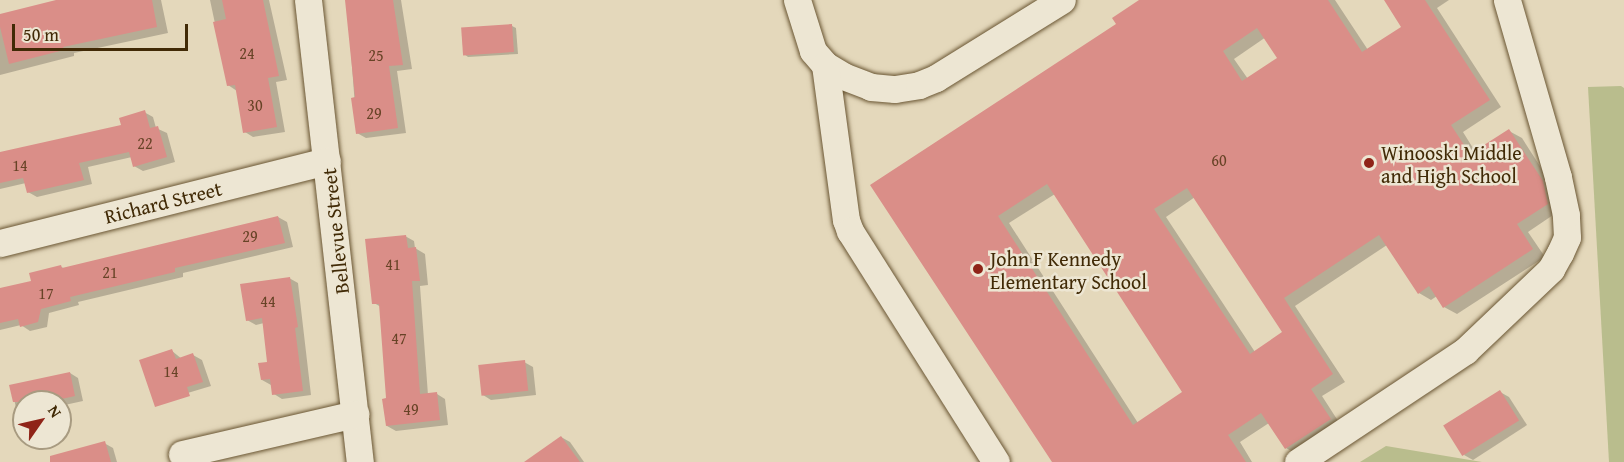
<!DOCTYPE html>
<html>
<head>
<meta charset="utf-8">
<style>
  body { margin:0 }
  #map { position:relative; width:1624px; height:462px; overflow:hidden; background:#e4d8bb; font-family:"Gentium Book Plus",serif }
  div>[style] { position:absolute }
  .green>* { inset:0; background:#b9bd8d }
  .shadow>* { inset:0; background:#0003 }
  .building>* { inset:0; background:#da8e88; transform-origin:0 0 }
  .roads { filter:drop-shadow(0 0 2px #6a5633) drop-shadow(0 0 2px #6a5633) }
  .street>* { height:27px; margin:-13.5px; padding:0 13.5px; transform-origin:13.5px; border-radius:13.5px; background:#ede6d3 }
  .dots>* { width:16px; height:16px; translate:-50% -50%; box-sizing:border-box; border:3px solid #ede6d3; border-radius:50% }
  span { translate:-50% -50%; white-space:nowrap; text-align:center; line-height:1.15; -webkit-text-stroke:5px #ede6d3; paint-order:stroke }
  .number-label { font-size:16px; color:#674326 }
  .number-label span { -webkit-text-stroke-width:0 }
  .poi-label { font-size:20px; color:#412a06 }
  .left { translate:0 -50%; text-align:left }
  .street-label { font-size:20px; color:#412a06 }
  .north { position:absolute; left:12px; top:390px; width:60px; height:60px; box-sizing:border-box; background:#ede6d3; border:2px solid #a89b81; border-radius:50%; rotate:56deg; font-size:16px; font-weight:700; line-height:24px; text-align:center; color:#412a06 }
  .north::after { content:''; display:block; margin:auto; width:21px; height:27px; background:#8f2418; clip-path:polygon(50% 0,100% 100%,50% 72%,0 100%) }
  .scale { position:absolute; left:12px; top:24px; width:176px; height:27px; box-sizing:border-box; border:3px solid #412a06; border-top:0; padding-left:8px; font-size:18px; line-height:21px; white-space:nowrap; color:#412a06; -webkit-text-stroke:4px #ede6d3; paint-order:stroke }
</style>
</head>
<body>
<div id="map">
  <div class="green">
    <i style="clip-path:polygon(1621px 86px,1624px 88px,1624px 462px,1609px 462px,1588px 87px)"></i>
    <i style="clip-path:polygon(1386px 446px,1482px 462px,1360px 462px)"></i>
  </div>
  <div class="shadow">
    <i style="clip-path:polygon(63px 0,161px 0,168px 33px,74px 53px,74px 56px,0 75px,0 18px)"></i>
    <i style="clip-path:polygon(210px 0,269px 0,287px 80px,276px 82px,285px 132px,253px 137px,245px 132px,237px 91px,228px 85px)"></i>
    <i style="clip-path:polygon(347px 0,401px 0,412px 69px,397px 71px,406px 133px,366px 138px,357px 133px)"></i>
    <i style="clip-path:polygon(evenodd,1142px 0,1335px 0,1368px 50px,1403px 27px,1385px 0,1449px 0,1437px 8px,1501px 107px,1463px 132px,1476px 153px,1509px 131px,1522px 138px,1554px 188px,1559px 211px,1528px 232px,1545px 257px,1457px 314px,1444px 307px,1437px 296px,1431px 300px,1419px 293px,1387px 245px,1295px 306px,1345px 382px,1322px 396px,1342px 427px,1298px 455px,1286px 448px,1269px 423px,1240px 442px,1252px 462px,1054px 462px,872px 186px,1118px 25px,1142px 0,1266px 37px,1279px 58px,1248px 79px,1234px 59px,1266px 37px,1142px 0,1055px 194px,1184px 392px,1138px 423px,1009px 223px,1055px 194px,1142px 0,1195px 197px,1285px 332px,1255px 352px,1166px 217px,1195px 197px)"></i>
    <i style="clip-path:polygon(512px 26px,516px 28px,518px 54px,468px 57px,464px 54px)"></i>
    <i style="clip-path:polygon(144px 112px,153px 117px,156px 128px,167px 133px,175px 162px,143px 171px,134px 166px,132px 157px,88px 167px,92px 184px,37px 197px,28px 192px,26px 183px,0 189px,0 153px,123px 126px)"></i>
    <i style="clip-path:polygon(278px 217px,287px 222px,293px 247px,183px 273px,183px 277px,78px 302px,79px 305px,49px 313px,47px 327px,30px 331px,21px 325px,0 330px,0 290px,33px 282px,61px 267px,66px 269px)"></i>
    <i style="clip-path:polygon(405px 236px,414px 241px,415px 248px,425px 254px,428px 285px,420px 286px,428px 395px,437px 394px,445px 399px,448px 425px,396px 431px,387px 426px,388px 399px,381px 307px,374px 303px)"></i>
    <i style="clip-path:polygon(289px 278px,298px 283px,311px 395px,282px 399px,274px 394px,271px 385px,262px 380px,269px 363px,264px 323px,256px 325px,247px 320px)"></i>
    <i style="clip-path:polygon(172px 351px,182px 359px,193px 355px,202px 360px,211px 386px,161px 401px)"></i>
    <i style="clip-path:polygon(524px 362px,533px 367px,536px 395px,491px 400px,483px 395px)"></i>
    <i style="clip-path:polygon(70px 373px,78px 378px,83px 401px,60px 406px,60px 402px,24px 402px,24px 428px,20px 425px,11px 386px)"></i>
    <i style="clip-path:polygon(1500px 392px,1509px 397px,1527px 425px,1473px 460px,1464px 455px)"></i>
    <i style="clip-path:polygon(561px 437px,570px 442px,584px 462px,527px 462px)"></i>
    <i style="clip-path:polygon(104px 443px,113px 448px,117px 462px,54px 462px)"></i>
  </div>
  <div class="building">
    <i style="clip-path:polygon(56px 0,152px 0,157px 27px,63px 47px,64px 50px,9px 64px,0 27px,0 14px)"></i>
    <i style="clip-path:polygon(222px 0,263px 0,279px 76px,268px 78px,277px 127px,243px 133px,235px 85px,227px 86px,213px 22px,226px 19px)"></i>
    <i style="clip-path:polygon(345px 0,393px 0,403px 65px,389px 66px,398px 128px,356px 134px,351px 98px,355px 97px)"></i>
    <i style="clip-path:polygon(evenodd,1139px 0,1328px 0,1362px 52px,1401px 27px,1384px 0,1425px 0,1490px 100px,1451px 125px,1470px 154px,1509px 129px,1543px 181px,1548px 204px,1517px 224px,1533px 249px,1443px 308px,1429px 286px,1418px 294px,1379px 235px,1284px 298px,1333px 374px,1311px 389px,1331px 419px,1285px 449px,1261px 413px,1228px 435px,1246px 462px,1052px 462px,870px 185px,1116px 24px,1112px 18px,1139px 0,1257px 28px,1277px 58px,1242px 81px,1223px 51px,1257px 28px,1139px 0,1047px 184px,1182px 392px,1133px 425px,998px 216px,1047px 184px,1139px 0,1187px 188px,1282px 332px,1250px 354px,1154px 209px,1187px 188px)"></i>
    <i style="left:512px;top:24px;width:28px;height:51px;rotate:86deg"></i>
    <i style="clip-path:polygon(145px 110px,150px 128px,158px 126px,167px 157px,133px 167px,129px 152px,79px 163px,84px 180px,27px 193px,23px 178px,0 183px,0 152px,121px 125px,119px 118px)"></i>
    <i style="clip-path:polygon(278px 216px,285px 243px,175px 268px,175px 272px,70px 297px,71px 301px,41px 309px,38px 322px,20px 327px,18px 319px,0 323px,0 288px,31px 281px,29px 273px,61px 265px,62px 268px)"></i>
    <i style="clip-path:polygon(406px 235px,408px 248px,416px 247px,420px 281px,412px 281px,420px 394px,437px 392px,440px 420px,386px 426px,382px 399px,386px 398px,379px 304px,372px 304px,365px 239px)"></i>
    <i style="clip-path:polygon(290px 277px,298px 327px,295px 328px,303px 391px,272px 395px,270px 379px,261px 380px,258px 363px,267px 362px,262px 318px,246px 321px,240px 284px)"></i>
    <i style="clip-path:polygon(172px 349px,176px 359px,193px 353px,203px 382px,187px 387px,190px 396px,155px 407px,139px 360px)"></i>
    <i style="left:525px;top:360px;width:31px;height:47px;rotate:84deg"></i>
    <i style="clip-path:polygon(70px 372px,75px 396px,48px 402px,13px 402px,9px 385px)"></i>
    <i style="left:1500px;top:390px;width:36px;height:67px;rotate:58deg"></i>
    <i style="clip-path:polygon(561px 436px,580px 462px,524px 462px)"></i>
    <i style="clip-path:polygon(105px 441px,111px 462px,50px 462px,50px 456px)"></i>
  </div>
  <div class="roads">
    <div class="street">
      <i style="left:308px;top:0;width:465px;rotate:83.6deg"></i>
      <i style="left:797px;top:0;width:53px;rotate:72.6deg"></i>
      <i style="left:813px;top:51px;width:18px;rotate:49deg"></i>
      <i style="left:825px;top:65px;width:21px;rotate:31deg"></i>
      <i style="left:843px;top:76px;width:30px;rotate:21deg"></i>
      <i style="left:871px;top:87px;width:24px;rotate:5deg"></i>
      <i style="left:895px;top:89px;width:24px;rotate:-9deg"></i>
      <i style="left:919px;top:85px;width:18px;rotate:-22deg"></i>
      <i style="left:936px;top:78px;width:148px;rotate:-31.8deg"></i>
      <i style="left:825px;top:65px;width:156px;rotate:82.3deg"></i>
      <i style="left:846px;top:220px;width:12px;rotate:70deg"></i>
      <i style="left:850px;top:231px;width:273px;rotate:57.7deg"></i>
      <i style="left:0;top:243px;width:337px;rotate:-14.1deg"></i>
      <i style="left:182px;top:454px;width:178px;rotate:-13deg"></i>
      <i style="left:1298px;top:462px;width:201px;rotate:-33.6deg"></i>
      <i style="left:1465px;top:351px;width:119px;rotate:-43.6deg"></i>
      <i style="left:1551px;top:269px;width:18px;rotate:-61deg"></i>
      <i style="left:1560px;top:253px;width:17px;rotate:-66deg"></i>
      <i style="left:1567px;top:237px;width:22px;rotate:-93deg"></i>
      <i style="left:1566px;top:215px;width:39px;rotate:-102deg"></i>
      <i style="left:1558px;top:177px;width:184px;rotate:-106.1deg"></i>
    </div>
  </div>
  <div class="dots">
    <i style="left:1369px;top:163px;background:#8f2418"></i>
    <i style="left:978px;top:269px;background:#8f2418"></i>
  </div>
  <div class="number-label">
    <span style="left:247px;top:53px">24</span>
    <span style="left:376px;top:55px">25</span>
    <span style="left:255px;top:105px">30</span>
    <span style="left:374px;top:113px">29</span>
    <span style="left:145px;top:143px">22</span>
    <span style="left:1219px;top:160px">60</span>
    <span style="left:20px;top:165px">14</span>
    <span style="left:250px;top:236px">29</span>
    <span style="left:393px;top:264px">41</span>
    <span style="left:110px;top:272px">21</span>
    <span style="left:46px;top:293px">17</span>
    <span style="left:268px;top:301px">44</span>
    <span style="left:399px;top:338px">47</span>
    <span style="left:171px;top:371px">14</span>
    <span style="left:411px;top:409px">49</span>
  </div>
  <div class="poi-label">
    <span class="left" style="left:1381px;top:164px">Winooski Middle<br>and High School</span>
    <span class="left" style="left:990px;top:270px">John F Kennedy<br>Elementary School</span>
  </div>
  <div class="street-label">
    <span style="left:163px;top:202px;rotate:-14deg">Richard Street</span>
    <span style="left:335px;top:231px;rotate:-96deg">Bellevue Street</span>
  </div>
  <div class="north">N</div>
  <div class="scale">50 m</div>
</div>
</body>
</html>
